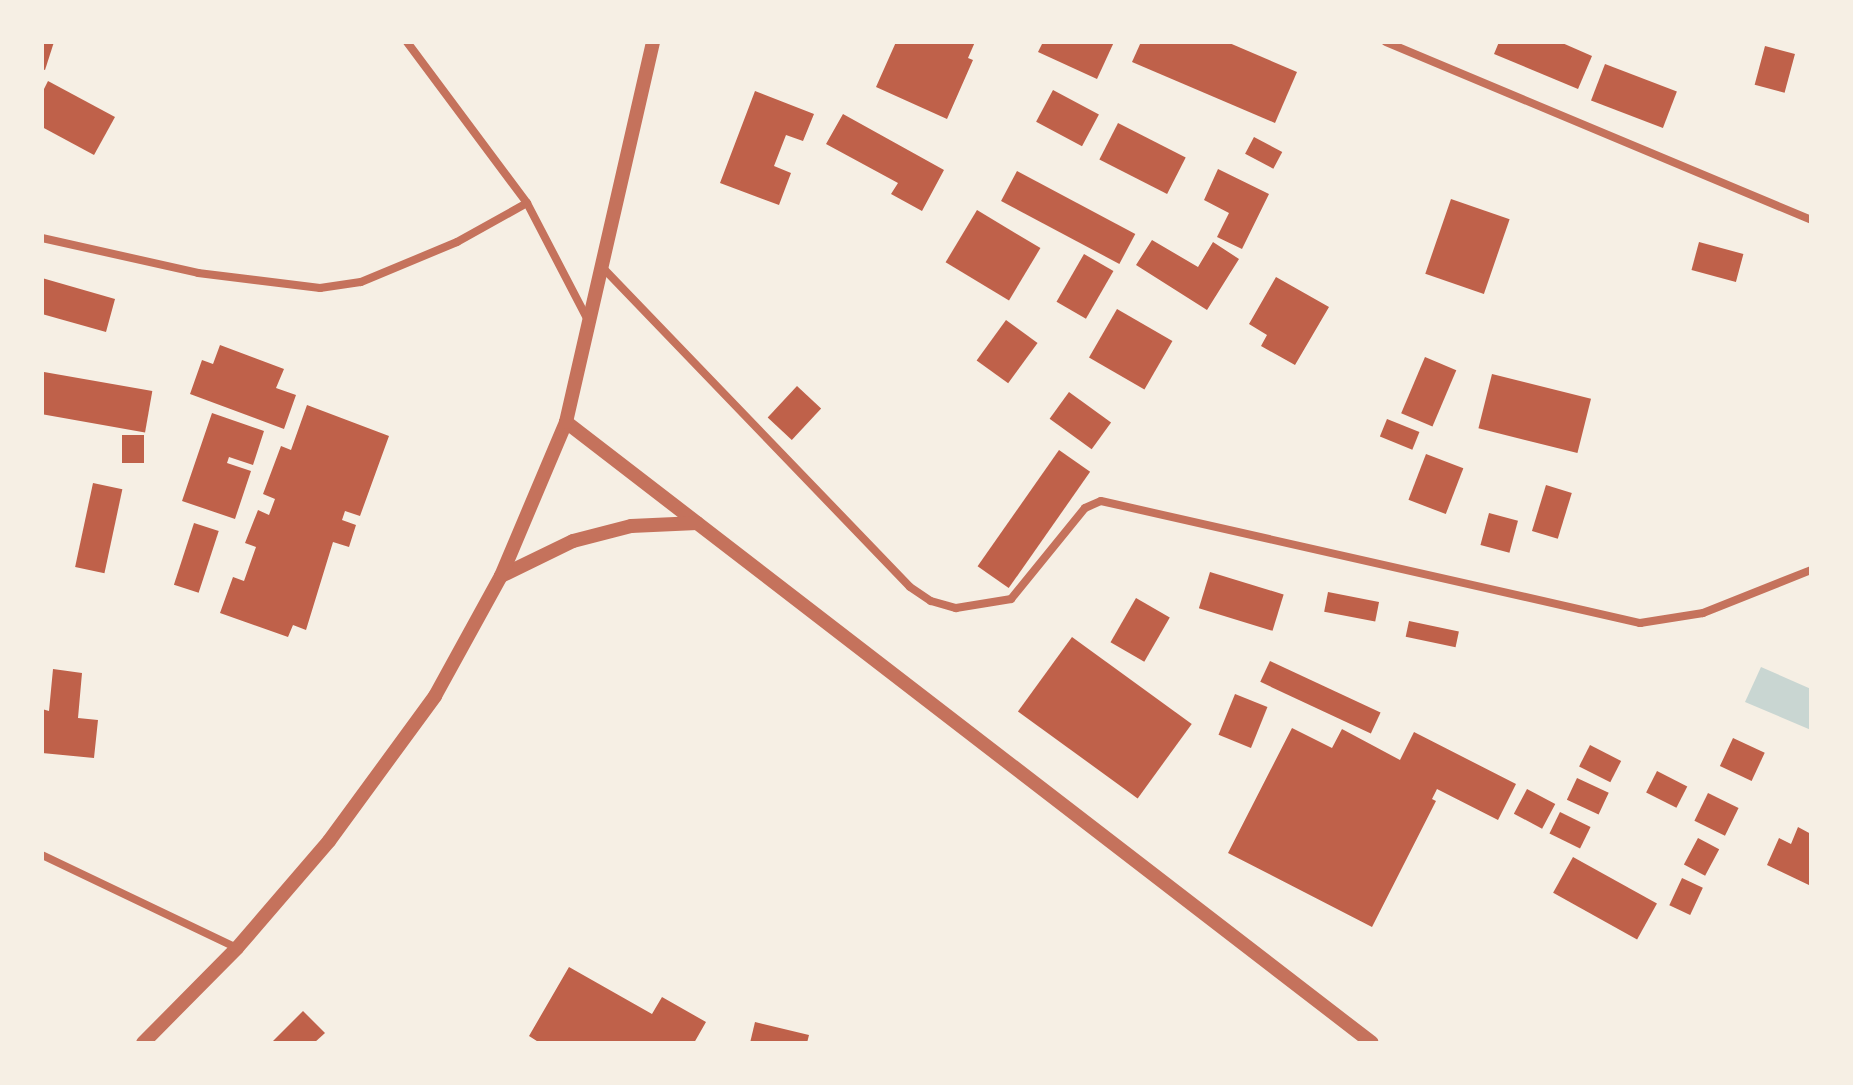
<!DOCTYPE html>
<html>
<head>
<meta charset="utf-8">
<style>
  body { margin:0 }
  #map { position:relative; width:1853px; height:1085px; overflow:hidden; background:#f6efe4; font-family:"Times New Roman",serif }
  div>[style] { position:absolute }
  .water>* { inset:0; background:#c9d6d2 }
  .building>* { inset:0; background:#bf614a; transform-origin:0 0 }
  .minor>* { height:8px; margin:-4px; padding:0 4px; transform-origin:4px; border-radius:4px; background:#c5725c }
  .tertiary>* { height:14px; margin:-7px; padding:0 7px; transform-origin:7px; border-radius:7px; background:#c5725c }
  span { translate:-50% -50%; white-space:nowrap; text-align:center; line-height:1.15; -webkit-text-stroke:8px #f6efe4; paint-order:stroke }
  .frame { position:absolute; inset:0; border:44px solid #f6efe4; pointer-events:none }
</style>
</head>
<body>
<div id="map">
  <div class="water">
    <i style="clip-path:polygon(1761px 667px,1811px 689px,1811px 730px,1745px 702px)"></i>
  </div>
  <div class="building">
    <i style="clip-path:polygon(42px 42px,54px 42px,45px 70px,42px 69px)"></i>
    <i style="clip-path:polygon(896px 42px,975px 42px,968px 58px,973px 60px,947px 119px,876px 87px)"></i>
    <i style="clip-path:polygon(1043px 42px,1114px 42px,1097px 79px,1038px 52px)"></i>
    <i style="clip-path:polygon(1141px 42px,1227px 42px,1297px 72px,1275px 123px,1132px 62px)"></i>
    <i style="clip-path:polygon(1499px 42px,1560px 42px,1592px 56px,1578px 89px,1494px 54px)"></i>
    <i style="left:1765px;top:46px;width:31px;height:40px;rotate:15deg"></i>
    <i style="left:1605px;top:64px;width:77px;height:39px;rotate:21deg"></i>
    <i style="clip-path:polygon(48px 81px,115px 117px,94px 155px,42px 127px,42px 93px)"></i>
    <i style="left:1053px;top:90px;width:52px;height:36px;rotate:28deg"></i>
    <i style="clip-path:polygon(755px 91px,814px 114px,803px 141px,786px 135px,774px 166px,791px 173px,779px 205px,720px 183px)"></i>
    <i style="clip-path:polygon(843px 114px,944px 170px,922px 211px,891px 194px,898px 183px,826px 144px)"></i>
    <i style="left:1118px;top:123px;width:76px;height:41px;rotate:27deg"></i>
    <i style="left:1254px;top:137px;width:32px;height:19px;rotate:28deg"></i>
    <i style="clip-path:polygon(1218px 169px,1269px 194px,1242px 249px,1217px 237px,1229px 213px,1204px 200px)"></i>
    <i style="left:1017px;top:171px;width:134px;height:34px;rotate:28deg"></i>
    <i style="left:1451px;top:199px;width:62px;height:79px;rotate:19deg"></i>
    <i style="left:977px;top:210px;width:74px;height:61px;rotate:31deg"></i>
    <i style="clip-path:polygon(1152px 240px,1198px 267px,1213px 242px,1239px 259px,1207px 310px,1136px 265px)"></i>
    <i style="left:1699px;top:242px;width:46px;height:29px;rotate:15deg"></i>
    <i style="left:1084px;top:254px;width:34px;height:55px;rotate:30deg"></i>
    <i style="clip-path:polygon(1276px 277px,1329px 307px,1295px 365px,1261px 346px,1267px 335px,1249px 324px)"></i>
    <i style="clip-path:polygon(42px 278px,115px 299px,106px 332px,42px 314px)"></i>
    <i style="left:1117px;top:309px;width:64px;height:56px;rotate:30deg"></i>
    <i style="left:1006px;top:320px;width:39px;height:50px;rotate:36deg"></i>
    <i style="clip-path:polygon(220px 345px,284px 369px,276px 388px,296px 395px,284px 429px,190px 394px,202px 360px,213px 364px)"></i>
    <i style="left:1425px;top:357px;width:34px;height:61px;rotate:23deg"></i>
    <i style="left:44px;top:372px;width:110px;height:42px;rotate:10deg"></i>
    <i style="left:1492px;top:374px;width:102px;height:56px;rotate:14deg"></i>
    <i style="left:797px;top:386px;width:33px;height:43px;rotate:43deg"></i>
    <i style="left:1069px;top:392px;width:52px;height:33px;rotate:36deg"></i>
    <i style="clip-path:polygon(307px 405px,389px 436px,360px 516px,345px 511px,342px 520px,356px 525px,349px 547px,333px 542px,306px 630px,293px 625px,288px 637px,220px 613px,233px 577px,244px 581px,256px 547px,245px 543px,258px 510px,269px 515px,275px 499px,263px 494px,281px 446px,291px 450px)"></i>
    <i style="clip-path:polygon(212px 413px,264px 431px,253px 465px,229px 457px,227px 463px,251px 471px,235px 519px,182px 501px)"></i>
    <i style="left:1387px;top:419px;width:35px;height:19px;rotate:22deg"></i>
    <i style="left:122px;top:435px;width:22px;height:28px"></i>
    <i style="left:1059px;top:450px;width:38px;height:142px;rotate:35deg"></i>
    <i style="left:1426px;top:454px;width:40px;height:49px;rotate:21deg"></i>
    <i style="left:93px;top:483px;width:30px;height:86px;rotate:12deg"></i>
    <i style="left:1546px;top:485px;width:27px;height:48px;rotate:17deg"></i>
    <i style="left:1489px;top:513px;width:30px;height:33px;rotate:15deg"></i>
    <i style="left:194px;top:523px;width:26px;height:65px;rotate:18deg"></i>
    <i style="left:1210px;top:572px;width:77px;height:38px;rotate:17deg"></i>
    <i style="left:1328px;top:592px;width:52px;height:20px;rotate:11deg"></i>
    <i style="left:1136px;top:598px;width:39px;height:51px;rotate:30deg"></i>
    <i style="left:1409px;top:621px;width:51px;height:16px;rotate:12deg"></i>
    <i style="left:1072px;top:637px;width:148px;height:92px;rotate:36deg"></i>
    <i style="left:1270px;top:661px;width:122px;height:23px;rotate:25deg"></i>
    <i style="clip-path:polygon(53px 669px,82px 673px,78px 718px,98px 720px,94px 758px,42px 753px,42px 709px,49px 711px)"></i>
    <i style="left:1235px;top:694px;width:35px;height:44px;rotate:22deg"></i>
    <i style="clip-path:polygon(1292px 728px,1332px 748px,1342px 729px,1400px 760px,1414px 732px,1516px 784px,1498px 820px,1437px 789px,1432px 799px,1436px 801px,1372px 927px,1228px 853px)"></i>
    <i style="left:1733px;top:738px;width:35px;height:31px;rotate:25deg"></i>
    <i style="left:1590px;top:745px;width:35px;height:24px;rotate:27deg"></i>
    <i style="left:1657px;top:771px;width:34px;height:24px;rotate:27deg"></i>
    <i style="left:1577px;top:778px;width:35px;height:24px;rotate:25deg"></i>
    <i style="left:1527px;top:789px;width:32px;height:28px;rotate:28deg"></i>
    <i style="left:1708px;top:793px;width:34px;height:31px;rotate:26deg"></i>
    <i style="left:1560px;top:812px;width:34px;height:24px;rotate:26deg"></i>
    <i style="clip-path:polygon(1798px 827px,1811px 834px,1811px 886px,1767px 865px,1779px 838px,1791px 844px)"></i>
    <i style="left:1698px;top:838px;width:24px;height:30px;rotate:28deg"></i>
    <i style="left:1573px;top:857px;width:96px;height:41px;rotate:29deg"></i>
    <i style="left:1682px;top:878px;width:23px;height:30px;rotate:25deg"></i>
    <i style="clip-path:polygon(569px 967px,652px 1014px,662px 997px,706px 1022px,694px 1043px,540px 1043px,529px 1036px)"></i>
    <i style="clip-path:polygon(303px 1011px,325px 1033px,314px 1043px,271px 1043px)"></i>
    <i style="clip-path:polygon(755px 1022px,809px 1035px,807px 1043px,750px 1043px)"></i>
  </div>
  <div class="minor">
    <i style="left:407px;top:42px;width:201px;rotate:53.3deg"></i>
    <i style="left:1386px;top:42px;width:461px;rotate:22.7deg"></i>
    <i style="left:42px;top:238px;width:160px;rotate:12.6deg"></i>
    <i style="left:198px;top:273px;width:123px;rotate:7deg"></i>
    <i style="left:320px;top:288px;width:41px;rotate:-8.3deg"></i>
    <i style="left:361px;top:282px;width:104px;rotate:-22.6deg"></i>
    <i style="left:457px;top:242px;width:80px;rotate:-29.1deg"></i>
    <i style="left:527px;top:203px;width:132px;rotate:62.5deg"></i>
    <i style="left:604px;top:269px;width:441px;rotate:46.1deg"></i>
    <i style="left:910px;top:587px;width:25px;rotate:34deg"></i>
    <i style="left:931px;top:601px;width:26px;rotate:16deg"></i>
    <i style="left:956px;top:608px;width:56px;rotate:-9.3deg"></i>
    <i style="left:1011px;top:599px;width:117px;rotate:-50.9deg"></i>
    <i style="left:1085px;top:508px;width:17px;rotate:-24deg"></i>
    <i style="left:1101px;top:501px;width:553px;rotate:12.75deg"></i>
    <i style="left:1640px;top:623px;width:64px;rotate:-9deg"></i>
    <i style="left:1703px;top:613px;width:116px;rotate:-21.7deg"></i>
    <i style="left:42px;top:855px;width:216px;rotate:25.5deg"></i>
  </div>
  <div class="tertiary">
    <i style="left:566px;top:422px;width:1017px;rotate:37.61deg"></i>
    <i style="left:501px;top:576px;width:80px;rotate:-25.9deg"></i>
    <i style="left:573px;top:541px;width:60px;rotate:-14.5deg"></i>
    <i style="left:631px;top:526px;width:66px;rotate:-2.6deg"></i>
    <i style="left:143px;top:1043px;width:134px;rotate:-45.3deg"></i>
    <i style="left:237px;top:948px;width:141px;rotate:-49.3deg"></i>
    <i style="left:329px;top:841px;width:180px;rotate:-53.8deg"></i>
    <i style="left:435px;top:696px;width:137px;rotate:-61.2deg"></i>
    <i style="left:501px;top:576px;width:167px;rotate:-67.1deg"></i>
    <i style="left:566px;top:422px;width:390px;rotate:-77.1deg"></i>
  </div>
  <div class="frame"></div>
</div>
</body>
</html>
